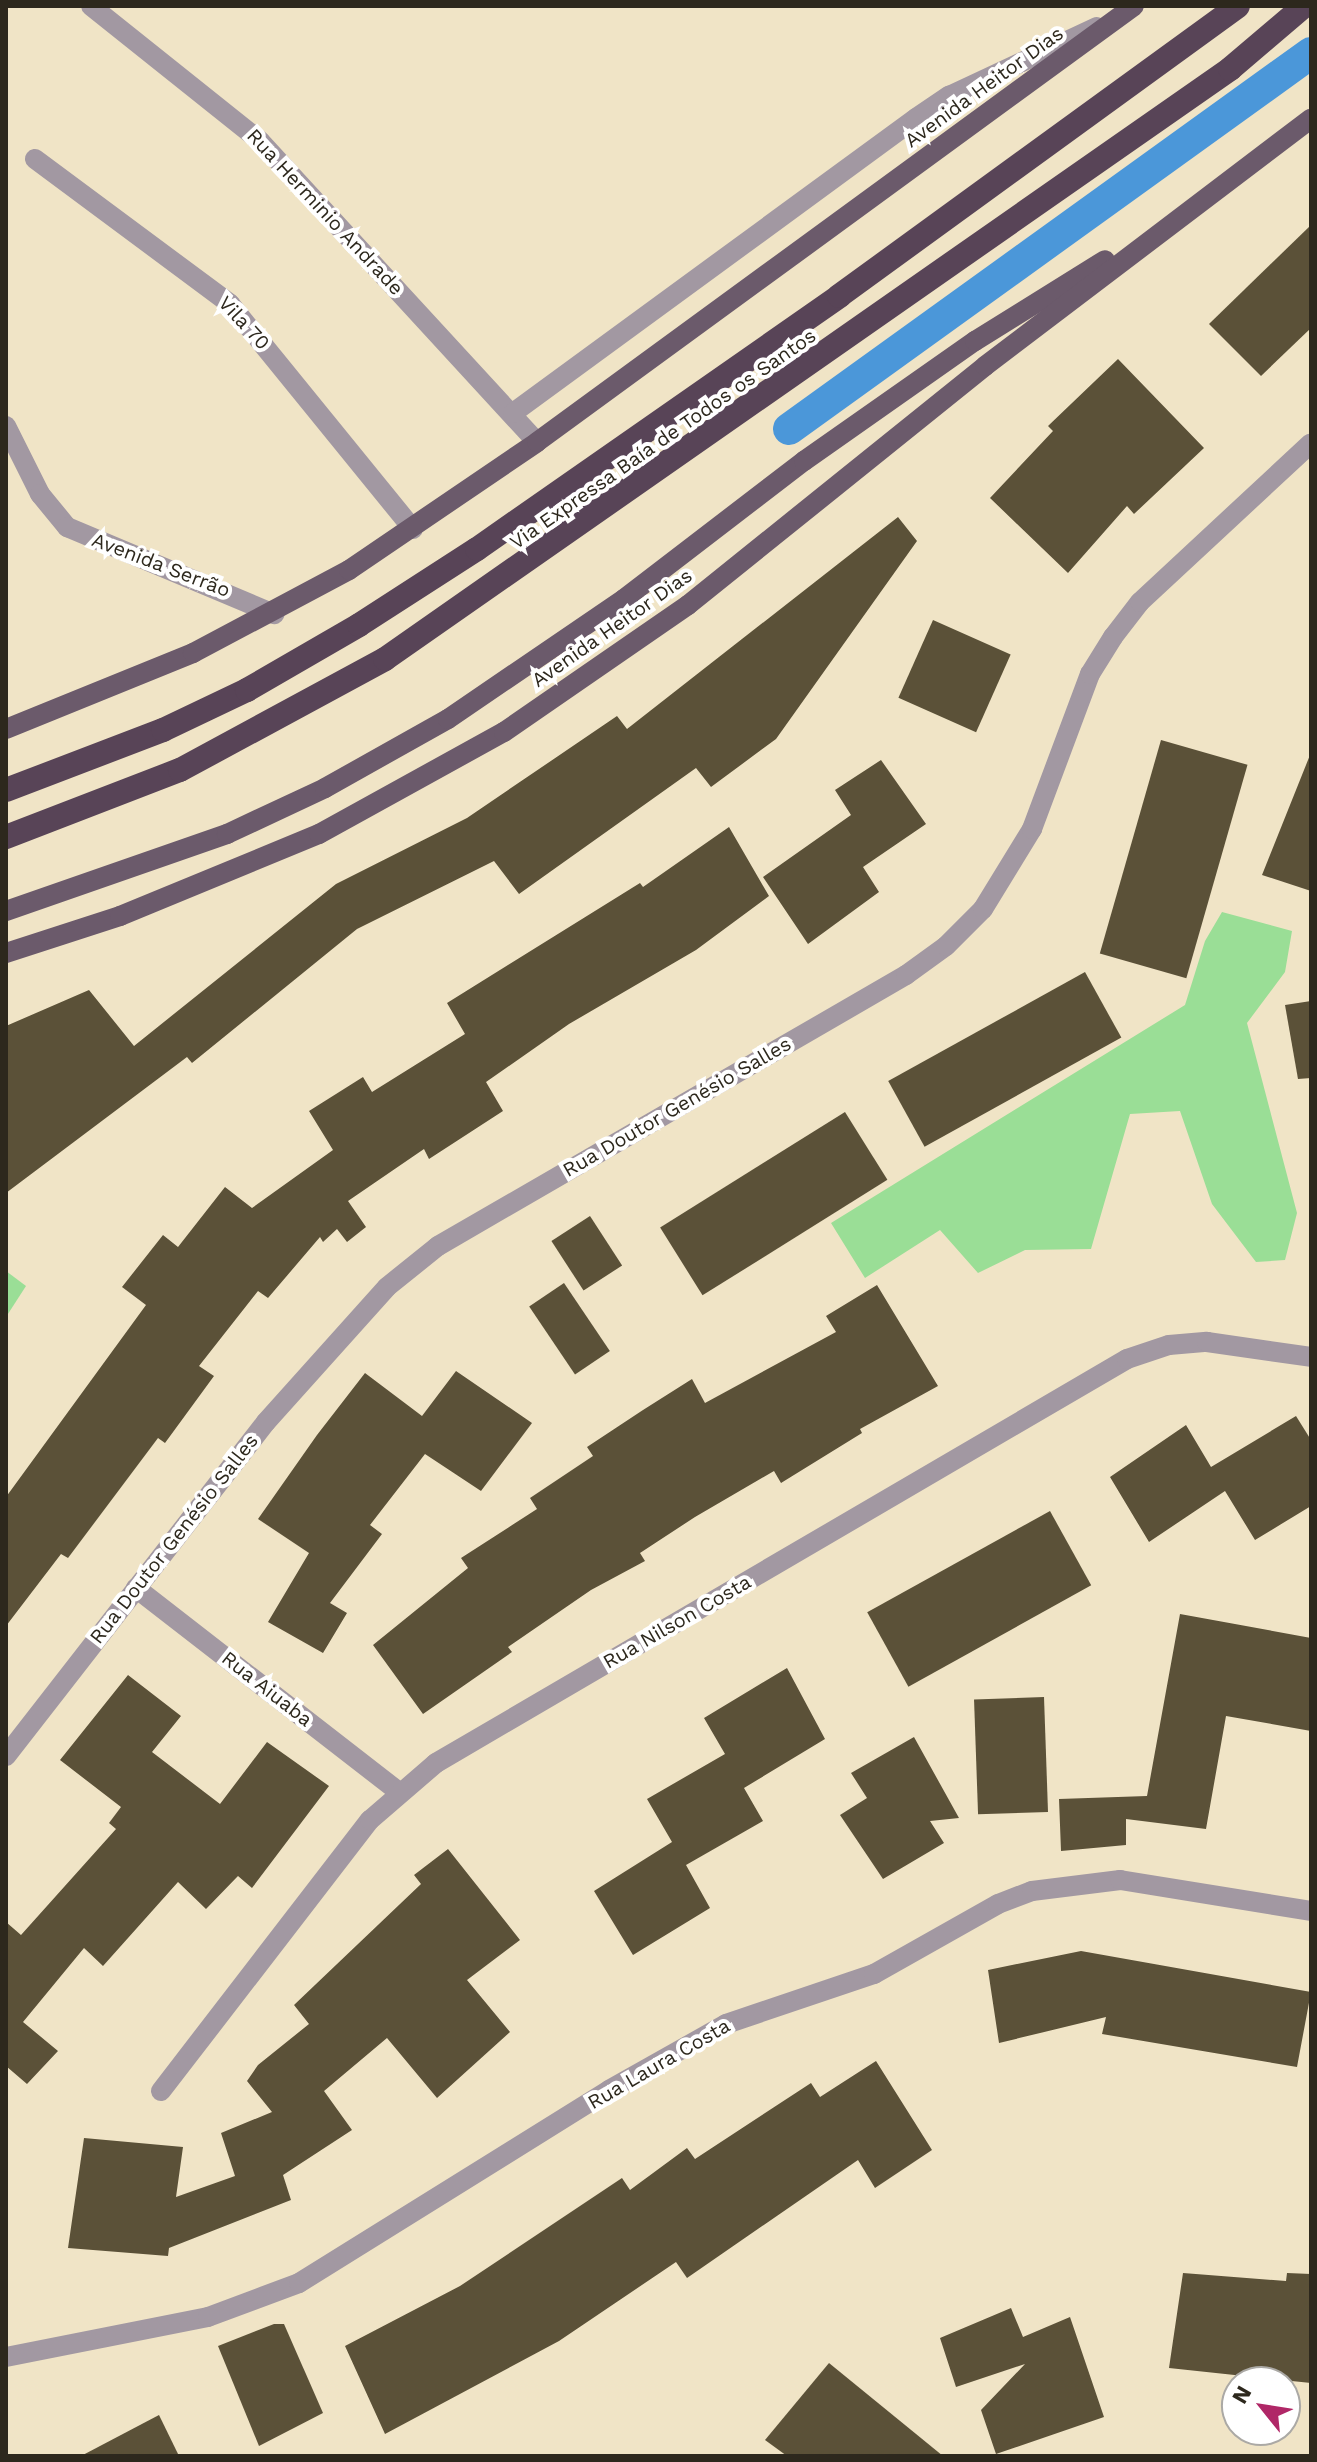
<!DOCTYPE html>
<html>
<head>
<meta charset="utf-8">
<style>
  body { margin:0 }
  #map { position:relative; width:1317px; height:2462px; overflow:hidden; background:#f0e4c6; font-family:"Work Sans",sans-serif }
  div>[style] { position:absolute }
  .green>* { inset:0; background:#9ade96 }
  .canal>* { height:32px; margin:-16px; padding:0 16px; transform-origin:16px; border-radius:16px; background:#4b97d9 }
  .building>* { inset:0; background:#5b5138; transform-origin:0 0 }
  .minor>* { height:20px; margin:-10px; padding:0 10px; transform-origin:10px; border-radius:10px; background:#a298a2 }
  .major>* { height:20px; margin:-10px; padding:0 10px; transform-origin:10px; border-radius:10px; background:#6b5a6b }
  .highway>* { height:24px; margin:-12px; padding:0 12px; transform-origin:12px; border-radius:12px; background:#584457 }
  span { translate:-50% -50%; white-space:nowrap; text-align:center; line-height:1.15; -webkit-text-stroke:8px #fff; paint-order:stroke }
  .street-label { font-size:20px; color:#2d281d }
  .frame { position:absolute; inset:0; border:8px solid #2d281d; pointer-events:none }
  .north { position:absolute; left:1221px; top:2366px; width:80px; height:80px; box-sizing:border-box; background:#fff; border:2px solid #aba9a5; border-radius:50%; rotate:300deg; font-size:22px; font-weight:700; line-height:32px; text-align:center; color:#2d281d }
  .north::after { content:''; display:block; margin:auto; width:28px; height:36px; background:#b02767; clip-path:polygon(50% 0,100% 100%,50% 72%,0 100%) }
</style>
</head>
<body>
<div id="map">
  <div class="green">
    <i style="clip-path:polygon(1222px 912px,1292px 931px,1285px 972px,1247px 1023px,1297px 1213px,1285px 1260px,1256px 1262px,1212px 1204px,1180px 1111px,1130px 1114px,1091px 1249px,1025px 1250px,978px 1273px,940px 1230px,865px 1278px,831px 1223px,1185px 1005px,1205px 941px)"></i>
    <i style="clip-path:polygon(6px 1271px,26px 1286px,6px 1317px)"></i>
  </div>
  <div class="canal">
    <i style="left:789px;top:429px;width:643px;rotate:-35.77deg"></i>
  </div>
  <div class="building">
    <i style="clip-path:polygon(1311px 225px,1311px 328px,1261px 376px,1209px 324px)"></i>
    <i style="clip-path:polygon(1118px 359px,1204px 448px,1134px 514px,1127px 506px,1068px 573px,990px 498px,1053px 431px,1048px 426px)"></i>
    <i style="clip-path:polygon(898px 517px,917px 541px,776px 739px,711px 787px,696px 768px,519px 894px,494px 861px,357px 929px,192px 1063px,187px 1057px,6px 1193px,6px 1026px,89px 990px,134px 1046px,336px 884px,467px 818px,617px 716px,627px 729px)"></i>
    <i style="left:933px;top:620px;width:85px;height:85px;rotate:24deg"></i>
    <i style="left:1161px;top:740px;width:90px;height:222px;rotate:16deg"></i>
    <i style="clip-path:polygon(1310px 755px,1311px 756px,1311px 891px,1262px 875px)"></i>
    <i style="clip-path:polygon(881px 760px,926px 824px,863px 867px,879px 892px,808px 944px,763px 877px,851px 815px,835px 790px)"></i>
    <i style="clip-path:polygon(729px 827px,769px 896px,696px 950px,569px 1024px,486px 1082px,503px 1111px,429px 1159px,424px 1149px,348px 1201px,366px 1227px,347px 1242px,337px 1229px,323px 1242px,320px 1237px,268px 1298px,258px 1291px,199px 1366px,214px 1376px,165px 1443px,158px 1438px,68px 1558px,61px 1554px,6px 1626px,6px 1497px,146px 1305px,122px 1287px,163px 1235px,178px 1247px,225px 1187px,252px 1208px,333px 1150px,309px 1111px,363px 1077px,372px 1092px,465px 1034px,447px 1003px,640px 883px,643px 887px)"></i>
    <i style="left:1085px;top:972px;width:75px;height:225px;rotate:61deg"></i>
    <i style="clip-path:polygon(1311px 1001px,1311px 1078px,1298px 1079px,1285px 1005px)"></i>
    <i style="left:845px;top:1112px;width:80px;height:218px;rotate:58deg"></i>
    <i style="left:590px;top:1216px;width:59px;height:46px;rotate:57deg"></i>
    <i style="left:564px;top:1283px;width:82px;height:42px;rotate:56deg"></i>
    <i style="clip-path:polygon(877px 1285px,938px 1386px,860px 1429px,862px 1433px,781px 1483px,774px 1471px,695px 1517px,640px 1553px,645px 1561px,591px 1590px,508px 1647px,512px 1652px,423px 1714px,373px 1645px,468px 1568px,461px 1558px,537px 1509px,530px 1498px,593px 1456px,587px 1447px,643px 1410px,692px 1379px,705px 1403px,836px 1332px,826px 1316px)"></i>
    <i style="clip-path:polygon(456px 1371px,532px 1423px,481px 1491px,425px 1454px,370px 1525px,382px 1534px,330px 1603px,347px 1613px,323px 1653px,268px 1622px,309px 1553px,258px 1519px,317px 1435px,365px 1373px,422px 1416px)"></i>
    <i style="clip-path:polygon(1296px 1416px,1311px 1440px,1311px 1506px,1255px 1540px,1225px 1491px,1149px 1542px,1110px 1477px,1186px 1425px,1211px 1467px)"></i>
    <i style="left:1050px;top:1511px;width:85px;height:209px;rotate:61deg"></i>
    <i style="clip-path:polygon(1180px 1614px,1311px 1638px,1311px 1731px,1226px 1716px,1206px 1829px,1126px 1819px,1126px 1845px,1061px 1851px,1059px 1799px,1147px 1796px)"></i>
    <i style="clip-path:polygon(787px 1668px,825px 1739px,744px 1788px,763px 1821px,686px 1865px,710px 1908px,633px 1955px,594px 1891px,672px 1842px,647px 1799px,725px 1754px,704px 1718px)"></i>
    <i style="clip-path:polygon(128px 1675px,181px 1716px,152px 1752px,220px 1804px,267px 1742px,329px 1786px,252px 1888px,238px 1876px,206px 1909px,178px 1882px,103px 1966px,84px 1948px,23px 2022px,58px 2051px,27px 2084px,6px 2066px,6px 1922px,21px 1935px,116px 1829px,109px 1823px,121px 1807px,60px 1760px)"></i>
    <i style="left:1044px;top:1697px;width:115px;height:70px;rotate:88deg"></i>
    <i style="clip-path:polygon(914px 1737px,959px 1818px,930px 1821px,944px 1843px,883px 1879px,840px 1815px,867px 1798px,851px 1773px)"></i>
    <i style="clip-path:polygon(448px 1849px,520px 1940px,467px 1980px,510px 2032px,437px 2098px,387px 2038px,324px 2091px,352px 2130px,283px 2175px,291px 2200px,169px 2248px,168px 2256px,68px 2248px,84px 2138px,183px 2147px,176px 2197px,235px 2176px,221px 2133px,272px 2112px,247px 2081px,258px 2065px,309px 2024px,294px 2005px,421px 1884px,414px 1875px)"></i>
    <i style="clip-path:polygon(1081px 1951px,1311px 1992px,1297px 2067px,1102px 2034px,1106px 2017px,999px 2043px,988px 1970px)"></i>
    <i style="clip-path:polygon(876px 2061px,932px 2150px,875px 2188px,858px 2160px,687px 2278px,676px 2262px,559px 2341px,385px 2434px,345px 2346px,460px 2286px,622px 2178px,630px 2190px,687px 2148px,695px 2159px,811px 2083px,820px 2097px)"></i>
    <i style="clip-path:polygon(1183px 2273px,1286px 2281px,1287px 2273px,1311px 2274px,1311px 2383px,1169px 2368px)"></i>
    <i style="clip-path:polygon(1011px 2308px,1023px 2337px,1070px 2317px,1104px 2417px,996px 2454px,981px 2410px,1025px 2364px,956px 2387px,940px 2338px)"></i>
    <i style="clip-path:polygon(274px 2324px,284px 2324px,323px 2413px,259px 2446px,218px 2346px)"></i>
    <i style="clip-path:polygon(829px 2363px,943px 2456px,787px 2456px,765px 2440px)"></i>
    <i style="clip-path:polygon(159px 2415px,179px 2456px,81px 2456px)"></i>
  </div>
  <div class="minor">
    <i style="left:91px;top:6px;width:216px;rotate:38.6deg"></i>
    <i style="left:260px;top:141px;width:409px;rotate:47.4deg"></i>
    <i style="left:35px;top:159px;width:243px;rotate:36.6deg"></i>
    <i style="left:230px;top:304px;width:290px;rotate:50.9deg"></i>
    <i style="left:513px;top:413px;width:499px;rotate:-36.2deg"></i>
    <i style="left:916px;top:118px;width:40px;rotate:-34deg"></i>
    <i style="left:949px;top:96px;width:163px;rotate:-25deg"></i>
    <i style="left:6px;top:426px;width:76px;rotate:63.4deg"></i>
    <i style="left:40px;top:494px;width:43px;rotate:50.7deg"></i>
    <i style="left:67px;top:527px;width:225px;rotate:22.8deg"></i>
    <i style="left:136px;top:1588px;width:331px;rotate:37.8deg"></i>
    <i style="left:6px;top:1756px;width:423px;rotate:-52.1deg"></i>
    <i style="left:266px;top:1422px;width:181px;rotate:-48.1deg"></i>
    <i style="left:387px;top:1287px;width:65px;rotate:-38.8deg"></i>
    <i style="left:438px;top:1246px;width:541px;rotate:-30.07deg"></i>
    <i style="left:906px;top:975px;width:49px;rotate:-35.9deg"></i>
    <i style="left:946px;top:946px;width:52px;rotate:-45deg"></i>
    <i style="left:983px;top:909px;width:94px;rotate:-58.5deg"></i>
    <i style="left:1032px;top:829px;width:165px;rotate:-69.5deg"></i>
    <i style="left:1090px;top:674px;width:44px;rotate:-58.1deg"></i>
    <i style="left:1113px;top:637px;width:44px;rotate:-52.4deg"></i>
    <i style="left:1140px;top:602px;width:233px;rotate:-42.9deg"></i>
    <i style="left:161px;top:2091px;width:342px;rotate:-52.4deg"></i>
    <i style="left:370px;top:1820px;width:87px;rotate:-40.8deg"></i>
    <i style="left:436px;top:1763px;width:800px;rotate:-30.31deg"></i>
    <i style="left:1127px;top:1359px;width:44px;rotate:-18.4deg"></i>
    <i style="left:1169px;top:1345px;width:38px;rotate:-5deg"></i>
    <i style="left:1207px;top:1342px;width:105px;rotate:8.2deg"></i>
    <i style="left:6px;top:2357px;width:206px;rotate:-11.2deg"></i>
    <i style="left:208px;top:2317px;width:97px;rotate:-20.5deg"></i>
    <i style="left:299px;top:2283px;width:365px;rotate:-31.9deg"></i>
    <i style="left:609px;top:2090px;width:134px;rotate:-29.4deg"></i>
    <i style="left:726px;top:2024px;width:156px;rotate:-18.7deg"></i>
    <i style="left:874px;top:1974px;width:142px;rotate:-29.4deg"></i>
    <i style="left:998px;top:1904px;width:36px;rotate:-21deg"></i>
    <i style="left:1032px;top:1891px;width:89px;rotate:-7.1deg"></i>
    <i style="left:1120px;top:1880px;width:193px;rotate:9.2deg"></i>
  </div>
  <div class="major">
    <i style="left:6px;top:729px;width:202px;rotate:-22.1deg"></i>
    <i style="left:193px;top:653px;width:177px;rotate:-28deg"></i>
    <i style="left:349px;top:570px;width:227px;rotate:-34.2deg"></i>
    <i style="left:537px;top:442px;width:739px;rotate:-36.14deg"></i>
    <i style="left:6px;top:911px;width:234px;rotate:-19.2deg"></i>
    <i style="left:227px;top:834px;width:108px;rotate:-25.1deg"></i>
    <i style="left:325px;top:788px;width:141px;rotate:-29.3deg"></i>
    <i style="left:448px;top:719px;width:213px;rotate:-34.3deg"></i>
    <i style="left:624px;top:599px;width:227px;rotate:-37.5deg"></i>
    <i style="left:804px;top:461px;width:209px;rotate:-35.1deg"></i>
    <i style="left:975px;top:341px;width:153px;rotate:-31.9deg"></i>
    <i style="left:6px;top:953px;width:120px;rotate:-18deg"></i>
    <i style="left:120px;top:916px;width:215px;rotate:-22.4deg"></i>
    <i style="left:319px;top:834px;width:211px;rotate:-28.9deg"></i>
    <i style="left:504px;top:732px;width:224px;rotate:-34.6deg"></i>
    <i style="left:688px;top:605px;width:381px;rotate:-38.8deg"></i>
    <i style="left:985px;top:366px;width:409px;rotate:-37.2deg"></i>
  </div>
  <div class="highway">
    <i style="left:6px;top:790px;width:168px;rotate:-20.9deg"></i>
    <i style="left:163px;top:730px;width:93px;rotate:-25.5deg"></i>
    <i style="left:247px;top:690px;width:129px;rotate:-30.1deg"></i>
    <i style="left:359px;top:625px;width:140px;rotate:-32.8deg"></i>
    <i style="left:477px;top:549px;width:442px;rotate:-34.9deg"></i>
    <i style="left:839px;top:296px;width:493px;rotate:-36deg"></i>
    <i style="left:6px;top:837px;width:186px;rotate:-21.1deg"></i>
    <i style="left:180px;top:770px;width:233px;rotate:-28.4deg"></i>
    <i style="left:385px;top:659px;width:1031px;rotate:-34.92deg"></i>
    <i style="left:1230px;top:69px;width:97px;rotate:-40.4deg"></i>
  </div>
  <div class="street-label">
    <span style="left:984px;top:87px;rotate:-36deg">Avenida Heitor Dias</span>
    <span style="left:325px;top:212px;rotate:47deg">Rua Herminio Andrade</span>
    <span style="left:244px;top:323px;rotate:47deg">Vila 70</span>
    <span style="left:663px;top:439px;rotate:-35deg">Via Expressa Baía de Todos os Santos</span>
    <span style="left:161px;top:565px;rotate:21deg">Avenida Serrão</span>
    <span style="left:612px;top:628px;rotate:-35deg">Avenida Heitor Dias</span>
    <span style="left:677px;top:1107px;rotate:-30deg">Rua Doutor Genésio Salles</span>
    <span style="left:174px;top:1539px;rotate:-52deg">Rua Doutor Genésio Salles</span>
    <span style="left:677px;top:1622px;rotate:-30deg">Rua Nilson Costa</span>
    <span style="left:267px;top:1689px;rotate:38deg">Rua Aiuaba</span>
    <span style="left:659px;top:2064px;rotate:-30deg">Rua Laura Costa</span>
  </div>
  <div class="frame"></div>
  <div class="north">N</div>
</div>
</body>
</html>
